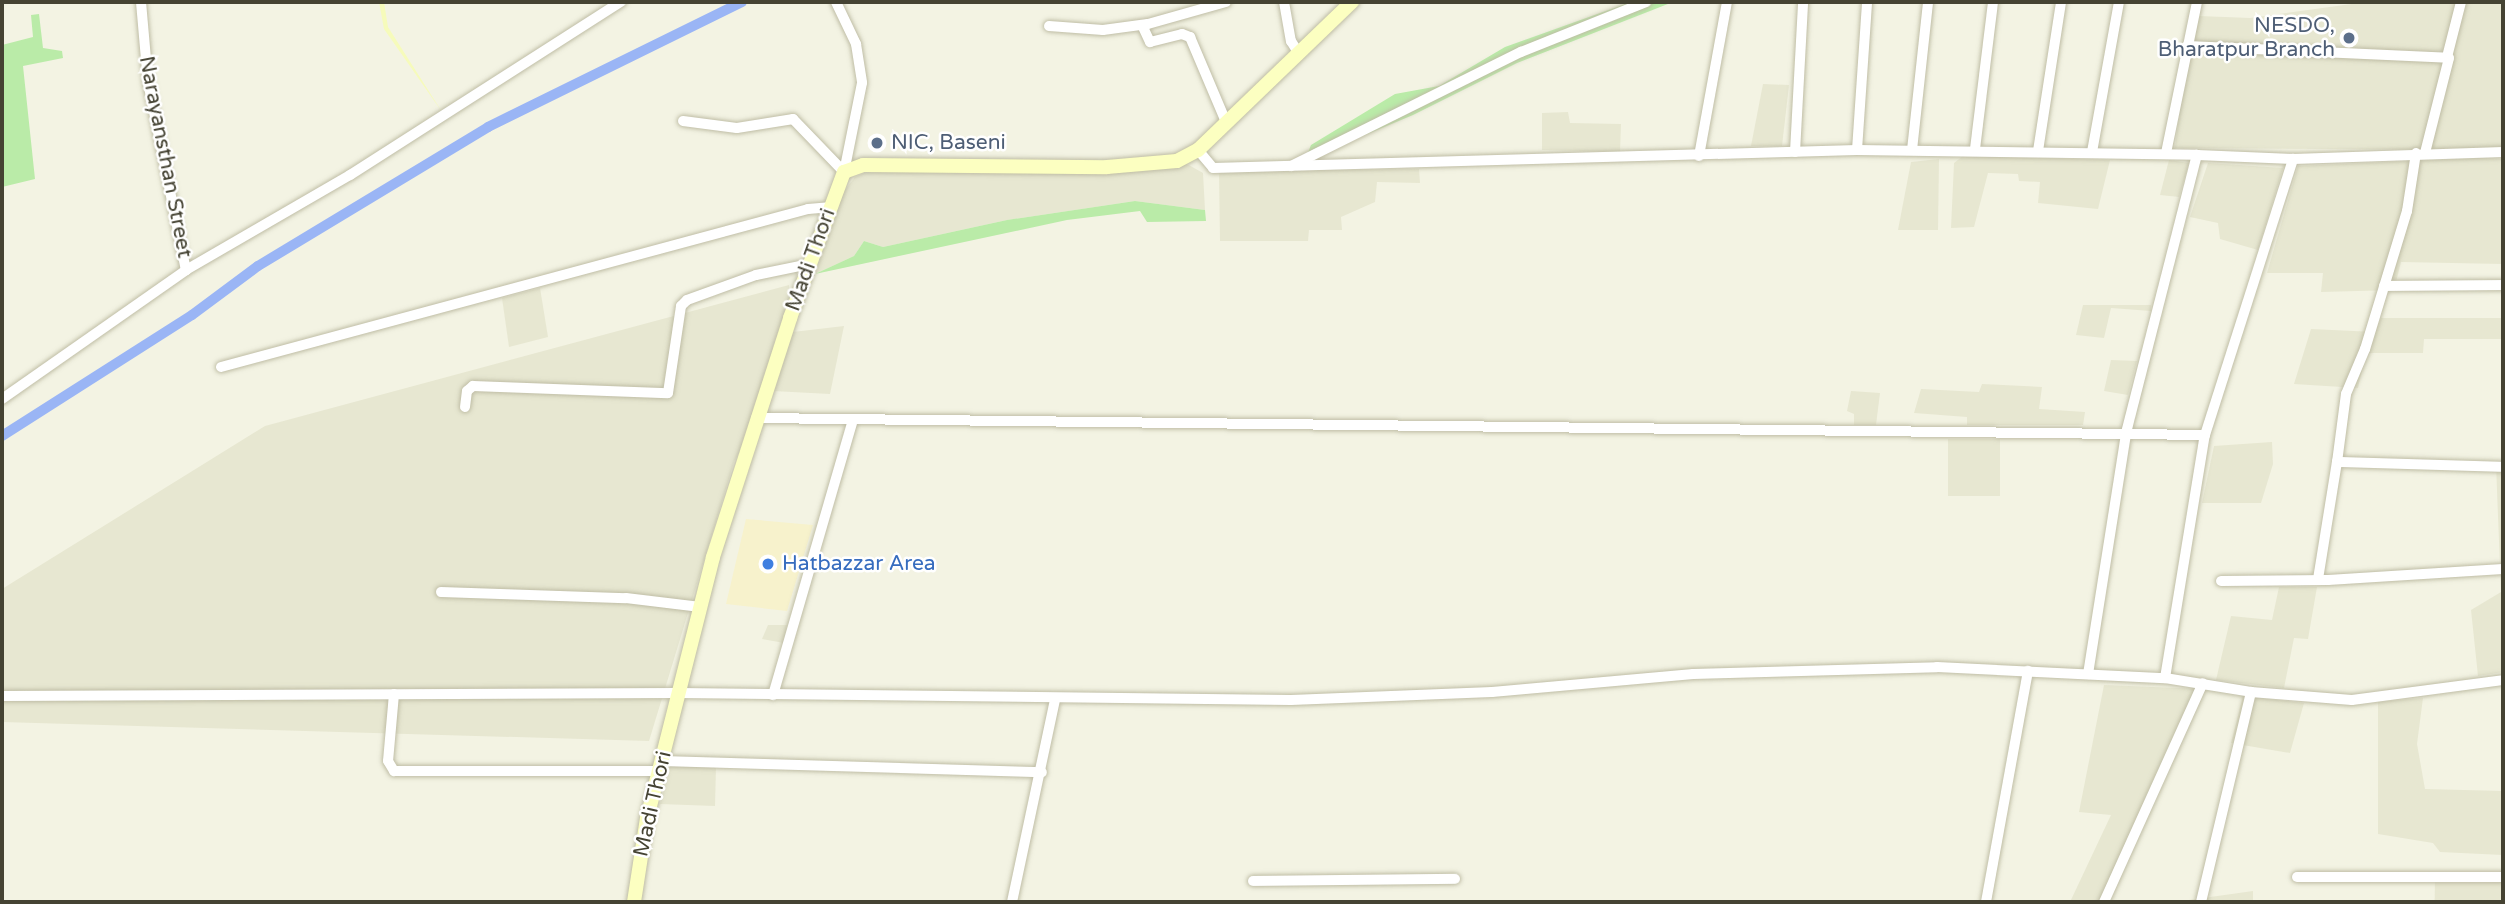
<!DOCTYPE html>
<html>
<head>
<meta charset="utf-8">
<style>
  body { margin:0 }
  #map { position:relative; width:2505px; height:904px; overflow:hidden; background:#f3f3e3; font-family:"Varela Round",sans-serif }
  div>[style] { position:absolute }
  .residential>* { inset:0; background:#e7e7d1; transform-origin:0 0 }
  .commercial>* { inset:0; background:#f7f2cc }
  .green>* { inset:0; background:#baeba8 }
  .sand>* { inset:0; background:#f6fbbb }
  .canal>* { height:10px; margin:-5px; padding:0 5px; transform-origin:5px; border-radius:5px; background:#9ab5f5 }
  .roads { filter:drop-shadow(0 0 2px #bfbda5) drop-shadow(0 0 2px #bfbda5) }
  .street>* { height:10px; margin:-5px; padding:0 5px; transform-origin:5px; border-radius:5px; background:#fff }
  .secondary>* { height:14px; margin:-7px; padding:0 7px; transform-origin:7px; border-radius:7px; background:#fcffc1 }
  .dots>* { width:19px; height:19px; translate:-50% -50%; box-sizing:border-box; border:4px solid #fff; border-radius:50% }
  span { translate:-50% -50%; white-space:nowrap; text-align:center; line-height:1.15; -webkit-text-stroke:5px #fff; paint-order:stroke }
  .service-label { font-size:21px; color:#4e5e75 }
  .right { translate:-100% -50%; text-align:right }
  .left { translate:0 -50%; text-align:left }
  .street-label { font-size:21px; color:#454333 }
  .shop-label { font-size:21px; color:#366cbe }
  .frame { position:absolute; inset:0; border:4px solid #454333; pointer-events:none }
</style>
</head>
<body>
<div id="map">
  <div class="residential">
    <i style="clip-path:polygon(2193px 2px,2202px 2px,2199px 16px,2250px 18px,2366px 2px,2503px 2px,2503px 150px,2175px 148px)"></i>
    <i style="clip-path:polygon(1763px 84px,1789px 85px,1782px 146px,1751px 146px)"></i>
    <i style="clip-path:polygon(1568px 112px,1570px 123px,1621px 124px,1620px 152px,1542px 150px,1542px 113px)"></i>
    <i style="clip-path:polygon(1963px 156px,2110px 160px,2098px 209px,2038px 203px,2040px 182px,2019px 181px,2018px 174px,1988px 173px,1974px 227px,1951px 228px,1954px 163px)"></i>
    <i style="clip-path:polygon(2481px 158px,2503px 159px,2503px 264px,2401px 262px,2394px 290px,2321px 292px,2323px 273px,2267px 273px,2298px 166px)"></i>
    <i style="clip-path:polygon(1939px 159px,1938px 230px,1898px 230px,1911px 162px)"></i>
    <i style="clip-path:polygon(2169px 160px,2189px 163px,2179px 197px,2160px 195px)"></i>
    <i style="clip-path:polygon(2208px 163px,2283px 168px,2258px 250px,2220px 239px,2218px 223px,2190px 217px)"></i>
    <i style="clip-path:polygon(1187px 164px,1203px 173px,1205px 210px,1135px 201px,1007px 220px,883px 247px,864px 241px,854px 256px,815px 274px,842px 194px,855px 177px,871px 170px)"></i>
    <i style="clip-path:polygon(1419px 169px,1420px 183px,1377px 182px,1375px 202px,1341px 217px,1342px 230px,1309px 230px,1308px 241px,1220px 241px,1219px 171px)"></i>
    <i style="clip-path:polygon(789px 285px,793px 332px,844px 326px,830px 394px,773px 391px,734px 462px,649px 741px,2px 722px,2px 589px,265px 426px)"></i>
    <i style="clip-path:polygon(540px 288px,548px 337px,509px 347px,502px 298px)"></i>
    <i style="clip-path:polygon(2083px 305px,2151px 305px,2151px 311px,2111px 308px,2104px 338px,2076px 335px)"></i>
    <i style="clip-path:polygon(2381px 318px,2503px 318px,2503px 339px,2424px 339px,2423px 353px,2366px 353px,2358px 388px,2294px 384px,2311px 329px,2375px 332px)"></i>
    <i style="clip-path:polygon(2111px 360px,2137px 361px,2128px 395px,2104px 391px)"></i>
    <i style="clip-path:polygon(1982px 384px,2042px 387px,2039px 409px,2085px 412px,2083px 425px,1967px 425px,1967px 417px,1914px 413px,1921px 389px,1979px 392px)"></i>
    <i style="clip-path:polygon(1851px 391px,1880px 393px,1876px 425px,1854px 425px,1854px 414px,1847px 411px)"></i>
    <i style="left:1948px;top:439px;width:52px;height:57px"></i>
    <i style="clip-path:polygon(2272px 442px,2273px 464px,2261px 503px,2202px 503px,2214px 446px)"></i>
    <i style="clip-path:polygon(2496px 465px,2503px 465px,2503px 672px,2478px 676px,2471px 610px,2501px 592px)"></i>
    <i style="clip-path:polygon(2279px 587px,2317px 587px,2308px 639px,2294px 638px,2284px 688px,2216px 680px,2231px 616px,2272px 620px)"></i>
    <i style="clip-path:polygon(768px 625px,787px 625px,784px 643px,762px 639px)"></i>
    <i style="clip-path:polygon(2104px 685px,2201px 689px,2110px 901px,2189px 900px,2253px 891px,2253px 902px,2070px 902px,2111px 815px,2079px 812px)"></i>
    <i style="clip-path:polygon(2243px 696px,2304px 703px,2290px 753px,2231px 743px)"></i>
    <i style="clip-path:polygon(2423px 698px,2417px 744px,2425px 789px,2503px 791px,2503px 855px,2440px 852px,2433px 843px,2378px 834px,2378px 702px)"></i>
    <i style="clip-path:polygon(671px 765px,716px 767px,715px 806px,660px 804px)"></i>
    <i style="left:2435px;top:879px;width:68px;height:23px;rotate:1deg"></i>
  </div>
  <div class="commercial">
    <i style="clip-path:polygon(746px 519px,813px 525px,787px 611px,726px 604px)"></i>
  </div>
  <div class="green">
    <i style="clip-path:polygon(1631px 2px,1673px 2px,1517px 63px,1413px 115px,1305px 160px,1311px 145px,1395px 94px,1439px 86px,1505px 47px)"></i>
    <i style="clip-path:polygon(39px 14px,43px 48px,62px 51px,63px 58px,23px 66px,35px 179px,2px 187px,2px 45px,33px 37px,31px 15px)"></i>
    <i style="clip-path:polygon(1135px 201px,1205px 210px,1206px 221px,1147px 222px,1140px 211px,1067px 220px,815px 274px,854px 256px,864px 241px,883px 247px,1007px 220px)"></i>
  </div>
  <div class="sand">
    <i style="clip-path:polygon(379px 2px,384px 2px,388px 27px,442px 112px,384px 29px)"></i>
  </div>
  <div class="canal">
    <i style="left:2px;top:436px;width:225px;rotate:-32.5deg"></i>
    <i style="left:192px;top:315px;width:82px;rotate:-36.6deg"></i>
    <i style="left:258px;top:266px;width:269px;rotate:-31.1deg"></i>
    <i style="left:488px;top:127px;width:283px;rotate:-26.2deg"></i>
  </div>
  <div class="roads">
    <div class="street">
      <i style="left:141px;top:2px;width:80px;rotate:85deg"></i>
      <i style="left:148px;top:82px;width:192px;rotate:78.6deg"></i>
      <i style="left:836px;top:2px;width:47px;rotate:64.5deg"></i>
      <i style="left:856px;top:44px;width:39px;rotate:81deg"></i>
      <i style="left:862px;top:83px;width:91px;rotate:101.4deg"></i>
      <i style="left:1284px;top:2px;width:40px;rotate:80deg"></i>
      <i style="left:1291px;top:41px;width:15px;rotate:58deg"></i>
      <i style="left:1142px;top:25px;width:19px;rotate:65deg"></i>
      <i style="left:1150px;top:42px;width:33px;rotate:-14deg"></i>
      <i style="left:1182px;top:34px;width:9px;rotate:21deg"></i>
      <i style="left:1190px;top:37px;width:92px;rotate:67deg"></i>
      <i style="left:1049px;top:26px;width:54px;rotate:4.2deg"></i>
      <i style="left:1103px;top:30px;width:45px;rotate:-7.6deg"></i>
      <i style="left:1148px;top:24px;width:81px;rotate:-15.8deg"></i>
      <i style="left:2187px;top:46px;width:262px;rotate:2.6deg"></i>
      <i style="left:2449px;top:58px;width:98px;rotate:104.2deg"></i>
      <i style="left:2447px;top:57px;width:57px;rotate:-75.7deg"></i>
      <i style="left:683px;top:121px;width:54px;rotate:7.4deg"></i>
      <i style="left:737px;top:128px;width:57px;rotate:-9.1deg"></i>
      <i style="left:793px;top:119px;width:74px;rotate:46.1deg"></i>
      <i style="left:1975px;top:149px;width:148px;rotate:-83deg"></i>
      <i style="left:1198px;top:150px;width:23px;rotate:50deg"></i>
      <i style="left:1213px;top:168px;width:644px;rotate:-1.6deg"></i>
      <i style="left:1857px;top:150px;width:340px;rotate:0.8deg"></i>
      <i style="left:1857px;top:150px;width:148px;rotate:-86.1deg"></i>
      <i style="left:1912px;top:150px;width:149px;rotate:-83.8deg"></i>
      <i style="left:2038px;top:151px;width:151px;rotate:-81.2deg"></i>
      <i style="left:1795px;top:152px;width:150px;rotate:-86.9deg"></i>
      <i style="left:2092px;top:152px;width:152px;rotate:-79.8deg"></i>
      <i style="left:2166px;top:153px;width:154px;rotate:-78.4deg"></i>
      <i style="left:2416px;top:153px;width:59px;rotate:98.8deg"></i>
      <i style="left:2407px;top:211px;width:144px;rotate:106.9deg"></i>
      <i style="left:2365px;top:349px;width:49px;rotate:112.9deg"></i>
      <i style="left:2346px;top:394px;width:69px;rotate:97.5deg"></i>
      <i style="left:2337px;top:462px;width:166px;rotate:1.7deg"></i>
      <i style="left:1699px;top:156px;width:157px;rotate:-79.7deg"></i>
      <i style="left:1291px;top:166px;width:257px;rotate:-26.4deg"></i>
      <i style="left:1521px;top:52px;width:135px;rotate:-21.8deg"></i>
      <i style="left:2384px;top:286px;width:119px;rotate:-0.5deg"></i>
      <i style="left:221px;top:367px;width:608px;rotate:-15.06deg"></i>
      <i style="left:808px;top:209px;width:21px;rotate:-5deg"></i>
      <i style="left:2px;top:399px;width:225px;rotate:-35deg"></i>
      <i style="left:186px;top:270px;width:190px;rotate:-30.1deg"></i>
      <i style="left:350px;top:175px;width:322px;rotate:-32.6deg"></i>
      <i style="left:465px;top:407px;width:16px;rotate:-83deg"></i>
      <i style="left:467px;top:391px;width:8px;rotate:-40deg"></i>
      <i style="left:473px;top:386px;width:195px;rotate:2.1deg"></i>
      <i style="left:668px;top:393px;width:88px;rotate:-81.5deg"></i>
      <i style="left:681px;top:306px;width:8px;rotate:-45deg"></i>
      <i style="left:687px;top:300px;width:73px;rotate:-19.9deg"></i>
      <i style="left:756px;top:275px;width:54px;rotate:-11.7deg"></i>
      <i style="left:756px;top:418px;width:1449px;rotate:0.67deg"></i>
      <i style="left:2318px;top:579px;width:119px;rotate:-80.8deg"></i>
      <i style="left:2221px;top:581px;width:107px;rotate:-0.5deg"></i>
      <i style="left:2328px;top:580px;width:175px;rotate:-3.6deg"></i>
      <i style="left:441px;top:592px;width:185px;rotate:1.9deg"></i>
      <i style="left:626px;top:598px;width:75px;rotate:6.9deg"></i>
      <i style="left:2088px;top:674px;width:244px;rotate:-81deg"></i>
      <i style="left:2126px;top:433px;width:287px;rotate:-75.7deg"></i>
      <i style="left:2197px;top:155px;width:96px;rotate:2.4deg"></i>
      <i style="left:2293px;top:159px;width:210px;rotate:-1.9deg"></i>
      <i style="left:2165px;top:678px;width:246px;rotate:-80.7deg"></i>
      <i style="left:2205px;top:435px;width:290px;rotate:-72.3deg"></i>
      <i style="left:394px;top:694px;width:67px;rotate:95.1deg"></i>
      <i style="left:388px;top:761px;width:12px;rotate:59deg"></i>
      <i style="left:394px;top:771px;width:266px"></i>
      <i style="left:773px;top:695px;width:286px;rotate:-73.8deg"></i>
      <i style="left:2px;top:696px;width:676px;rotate:-0.25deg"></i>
      <i style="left:678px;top:693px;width:613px;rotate:0.65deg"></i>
      <i style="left:1291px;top:700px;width:201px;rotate:-2.3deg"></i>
      <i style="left:1492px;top:692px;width:202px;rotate:-5.1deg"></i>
      <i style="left:1693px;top:674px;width:244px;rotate:-1.6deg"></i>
      <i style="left:1937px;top:667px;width:228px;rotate:2.8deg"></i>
      <i style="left:2165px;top:678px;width:87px;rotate:9.2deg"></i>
      <i style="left:2251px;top:692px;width:101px;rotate:4.5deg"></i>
      <i style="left:2352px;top:700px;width:152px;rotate:-7.5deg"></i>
      <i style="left:662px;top:761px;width:380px;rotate:1.7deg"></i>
      <i style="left:2297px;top:877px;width:206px"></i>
      <i style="left:1253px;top:881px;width:202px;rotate:-0.6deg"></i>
      <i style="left:1012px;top:902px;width:208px;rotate:-78deg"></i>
      <i style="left:1986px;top:902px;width:235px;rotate:-79.7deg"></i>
      <i style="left:2104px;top:902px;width:240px;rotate:-65.7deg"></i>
      <i style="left:2201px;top:902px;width:216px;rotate:-76.6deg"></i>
    </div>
    <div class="secondary">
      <i style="left:634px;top:902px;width:85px;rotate:-81.2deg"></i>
      <i style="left:647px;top:818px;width:269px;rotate:-75.8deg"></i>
      <i style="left:713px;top:557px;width:251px;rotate:-72.1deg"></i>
      <i style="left:790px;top:318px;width:156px;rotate:-69.7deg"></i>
      <i style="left:844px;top:172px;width:20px;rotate:-20deg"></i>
      <i style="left:863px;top:165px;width:244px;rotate:0.5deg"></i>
      <i style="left:1107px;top:167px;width:70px;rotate:-4.9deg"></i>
      <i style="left:1177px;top:161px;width:24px;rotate:-28deg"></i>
      <i style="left:1198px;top:150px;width:214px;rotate:-43.9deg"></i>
    </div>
  </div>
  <div class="dots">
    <i style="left:2349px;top:38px;background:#5c6f8a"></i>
    <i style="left:877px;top:143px;background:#5c6f8a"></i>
    <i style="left:768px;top:564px;background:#3f7fe0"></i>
  </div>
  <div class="service-label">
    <span class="right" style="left:2335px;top:38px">NESDO,<br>Bharatpur Branch</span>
    <span class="left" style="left:891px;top:143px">NIC, Baseni</span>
  </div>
  <div class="street-label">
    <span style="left:165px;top:157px;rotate:79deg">Narayansthan Street</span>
    <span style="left:811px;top:260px;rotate:-70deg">Madi Thori</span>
    <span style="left:653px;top:804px;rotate:-77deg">Madi Thori</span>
  </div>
  <div class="shop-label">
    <span class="left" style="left:782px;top:564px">Hatbazzar Area</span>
  </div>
  <div class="frame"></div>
</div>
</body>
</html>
